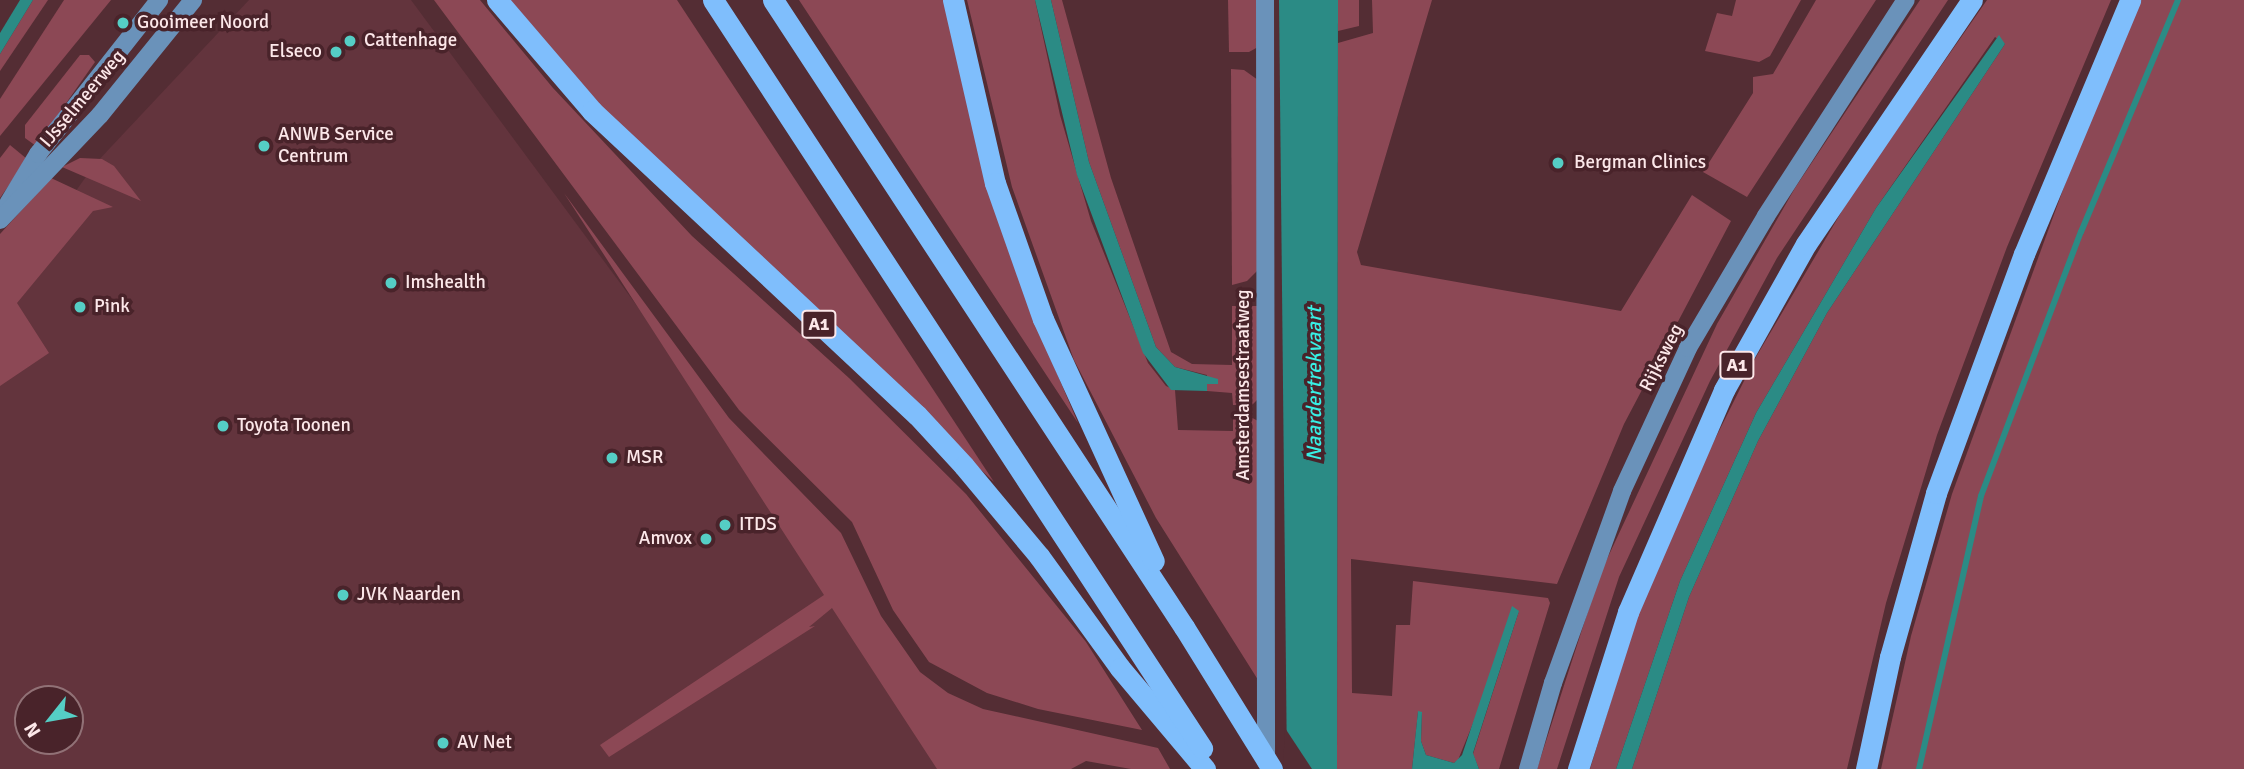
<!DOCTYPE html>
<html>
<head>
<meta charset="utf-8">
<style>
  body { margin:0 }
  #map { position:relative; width:2244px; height:769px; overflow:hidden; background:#542d34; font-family:Signika,sans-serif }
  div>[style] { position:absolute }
  .built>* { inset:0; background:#63343d }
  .green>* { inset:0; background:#8c4855 }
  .water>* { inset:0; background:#2b8b85 }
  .pier>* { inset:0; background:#542d34 }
  .stream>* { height:6px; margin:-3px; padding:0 3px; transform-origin:3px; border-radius:3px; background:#2b8b85 }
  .secondary>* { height:18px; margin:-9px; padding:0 9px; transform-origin:9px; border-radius:9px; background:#6a92ba }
  .highway>* { height:21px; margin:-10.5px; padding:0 10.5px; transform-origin:10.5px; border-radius:10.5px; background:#7fbefc }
  .highway-bridge>* { height:21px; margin:-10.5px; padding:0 10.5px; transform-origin:10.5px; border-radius:10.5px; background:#7fbefc }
  .dots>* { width:19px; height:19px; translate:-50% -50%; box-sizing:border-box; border:4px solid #49232a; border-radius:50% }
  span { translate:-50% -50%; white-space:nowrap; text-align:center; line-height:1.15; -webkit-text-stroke:7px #49232a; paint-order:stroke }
  .shield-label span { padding:2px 5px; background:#49232a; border:2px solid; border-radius:5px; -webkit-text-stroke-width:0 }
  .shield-label { font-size:18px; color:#fce7e9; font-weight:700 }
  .poi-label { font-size:19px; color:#fce7e9 }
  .left { translate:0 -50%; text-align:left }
  .right { translate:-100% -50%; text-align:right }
  .street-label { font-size:19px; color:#fce7e9 }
  .water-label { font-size:21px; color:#38efe4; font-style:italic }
  .north { position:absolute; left:14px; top:685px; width:70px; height:70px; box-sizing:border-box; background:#49232a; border:2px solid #917176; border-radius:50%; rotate:239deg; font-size:19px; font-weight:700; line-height:28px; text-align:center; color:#fce7e9 }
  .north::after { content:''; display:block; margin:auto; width:24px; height:32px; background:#55cec5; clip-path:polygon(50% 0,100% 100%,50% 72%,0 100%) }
</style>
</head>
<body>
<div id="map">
  <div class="built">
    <i style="clip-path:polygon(evenodd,249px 0,411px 0,745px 452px,945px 769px,0 769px,0 298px,95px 164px,249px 0,28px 699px,70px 699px,70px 741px,28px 741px,28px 699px)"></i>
  </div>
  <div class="green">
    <i style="clip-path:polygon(33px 0,48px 0,0 71px,0 54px)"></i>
    <i style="clip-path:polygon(64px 0,111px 0,0 136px,0 99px)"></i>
    <i style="clip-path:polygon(434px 0,480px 0,553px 88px,692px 236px,849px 378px,966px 494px,1086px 642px,1142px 730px,1038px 709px,987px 693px,929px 662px,893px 610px,852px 522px,739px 410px)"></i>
    <i style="clip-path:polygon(506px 0,677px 0,994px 482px,633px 146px)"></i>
    <i style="clip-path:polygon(799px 0,947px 0,1041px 336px,1078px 423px)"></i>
    <i style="clip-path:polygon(967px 0,1035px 0,1060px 115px,1091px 221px,1148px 363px,1166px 386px,1175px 390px,1178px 430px,1233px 431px,1233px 416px,1247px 415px,1258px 421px,1260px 683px,1156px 518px,1074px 360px,1012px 187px)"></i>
    <i style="clip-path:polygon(1051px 0,1062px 0,1111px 178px,1171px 352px,1192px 364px,1232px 365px,1232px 306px,1259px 306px,1258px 399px,1252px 405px,1233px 405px,1232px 393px,1207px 391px,1207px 375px,1175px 367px,1156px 347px,1089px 162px)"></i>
    <i style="clip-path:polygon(1228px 0,1258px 0,1258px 47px,1249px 52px,1229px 52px)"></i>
    <i style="clip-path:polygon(1338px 0,1359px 0,1359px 26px,1338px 31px)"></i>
    <i style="clip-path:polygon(1372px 0,1432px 0,1357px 252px,1361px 265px,1621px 311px,1692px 195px,1731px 221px,1624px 424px,1557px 584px,1351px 559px,1352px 693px,1392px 696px,1396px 625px,1410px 625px,1413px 581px,1548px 598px,1550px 603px,1499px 769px,1479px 769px,1473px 754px,1519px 611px,1458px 760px,1454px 763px,1426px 755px,1421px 741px,1422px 712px,1418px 712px,1412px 769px,1337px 769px,1338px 43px,1373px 33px)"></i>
    <i style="clip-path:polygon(1736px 0,1801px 0,1770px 56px,1759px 62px,1705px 51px,1717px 13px,1732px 16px)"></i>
    <i style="clip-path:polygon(1816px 0,1876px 0,1747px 197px,1703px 172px,1753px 93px,1753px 77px,1773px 74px)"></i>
    <i style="clip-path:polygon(1920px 0,1948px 0,1777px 258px,1710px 381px,1619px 577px,1557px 769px,1537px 769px,1600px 574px,1717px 324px,1795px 188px)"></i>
    <i style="clip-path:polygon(1987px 0,2111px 0,2007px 247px,1937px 435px,1886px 603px,1847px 769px,1632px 769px,1689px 597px,1758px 441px,1827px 313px,2005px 44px,1995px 37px,1876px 208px,1756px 413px,1680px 581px,1616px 769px,1590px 769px,1637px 616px,1694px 481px,1756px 357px,1852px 194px)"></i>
    <i style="clip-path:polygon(2138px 0,2244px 0,2244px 769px,1881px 769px,1911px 636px,1952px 494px,2091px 113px)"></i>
    <i style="clip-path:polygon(80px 55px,89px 55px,95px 62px,36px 146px,25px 138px,25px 125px)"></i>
    <i style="clip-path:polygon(1231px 69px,1244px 70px,1258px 80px,1259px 269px,1247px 281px,1232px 285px)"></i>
    <i style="clip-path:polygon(10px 145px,27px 159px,0 198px,0 158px)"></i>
    <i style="clip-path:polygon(80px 158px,102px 159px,114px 166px,141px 201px,62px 167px)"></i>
    <i style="clip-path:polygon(51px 178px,113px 207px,93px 211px,17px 303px,49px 353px,0 386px,0 234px)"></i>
    <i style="clip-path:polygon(564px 193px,729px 418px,841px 533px,881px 616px,920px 672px,948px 693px,983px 709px,1158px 748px,1170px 769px,1131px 769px,1086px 761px,1071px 769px,937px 769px,832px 608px,809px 627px,815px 626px,609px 757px,600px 745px,824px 595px)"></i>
  </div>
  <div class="water">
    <i style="clip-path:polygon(20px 0,33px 0,0 54px,0 33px)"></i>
    <i style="clip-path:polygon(1035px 0,1051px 0,1089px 162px,1156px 347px,1175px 367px,1218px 379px,1218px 384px,1207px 384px,1207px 391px,1171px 390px,1143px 353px,1077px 175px)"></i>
    <i style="clip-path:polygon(1279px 0,1338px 0,1337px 769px,1287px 769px)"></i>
    <i style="clip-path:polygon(1999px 35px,2005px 44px,1827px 313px,1758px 441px,1689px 597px,1632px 769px,1616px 769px,1680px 581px,1756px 413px,1876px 208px)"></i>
    <i style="clip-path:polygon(1512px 606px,1519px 611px,1473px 753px,1479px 769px,1412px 769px,1418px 711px,1422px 712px,1421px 741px,1426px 755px,1454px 763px,1462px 755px)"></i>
  </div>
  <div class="pier">
    <i style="clip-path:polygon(1285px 728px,1312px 769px,1283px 769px)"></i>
  </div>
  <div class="stream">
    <i style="left:1919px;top:769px;width:280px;rotate:-77.2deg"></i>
    <i style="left:1981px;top:496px;width:282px;rotate:-69.3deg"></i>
    <i style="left:2081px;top:232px;width:251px;rotate:-67.3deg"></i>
  </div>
  <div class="secondary">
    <i style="left:1265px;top:0;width:762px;rotate:89.92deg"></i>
    <i style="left:0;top:217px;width:74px;rotate:-58.9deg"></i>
    <i style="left:38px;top:154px;width:196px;rotate:-51.8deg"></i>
    <i style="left:0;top:220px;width:145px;rotate:-46.4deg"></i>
    <i style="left:100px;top:115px;width:148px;rotate:-51deg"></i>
    <i style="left:1528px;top:769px;width:90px;rotate:-73.8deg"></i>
    <i style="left:1553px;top:683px;width:204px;rotate:-70.2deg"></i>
    <i style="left:1622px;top:491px;width:157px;rotate:-65.2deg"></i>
    <i style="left:1688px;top:348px;width:153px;rotate:-59.4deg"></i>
    <i style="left:1766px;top:216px;width:257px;rotate:-57.1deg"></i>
  </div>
  <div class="highway">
    <i style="left:497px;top:0;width:146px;rotate:49.4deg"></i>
    <i style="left:592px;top:111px;width:445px;rotate:43.1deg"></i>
    <i style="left:917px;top:415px;width:69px;rotate:47.3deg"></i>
    <i style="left:964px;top:466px;width:117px;rotate:50.2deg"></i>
    <i style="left:1039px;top:556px;width:138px;rotate:54.1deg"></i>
    <i style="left:1120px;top:668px;width:132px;rotate:49.9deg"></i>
    <i style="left:713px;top:0;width:894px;rotate:56.83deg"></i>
    <i style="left:773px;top:0;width:750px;rotate:56.76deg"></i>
    <i style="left:953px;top:0;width:188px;rotate:77.1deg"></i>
    <i style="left:995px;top:183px;width:144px;rotate:70.6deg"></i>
    <i style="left:1043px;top:319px;width:266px;rotate:65.4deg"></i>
    <i style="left:1578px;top:769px;width:165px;rotate:-72.3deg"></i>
    <i style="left:1628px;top:612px;width:242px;rotate:-66.6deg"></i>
    <i style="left:1724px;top:390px;width:167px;rotate:-60.7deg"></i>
    <i style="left:1806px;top:244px;width:295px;rotate:-55.8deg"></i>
    <i style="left:1866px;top:769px;width:115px;rotate:-77.9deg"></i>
    <i style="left:1890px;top:657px;width:170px;rotate:-74.3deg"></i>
    <i style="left:1936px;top:493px;width:255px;rotate:-69.8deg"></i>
    <i style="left:2024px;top:254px;width:275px;rotate:-67.3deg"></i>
  </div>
  <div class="highway-bridge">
    <i style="left:1184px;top:627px;width:167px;rotate:58.2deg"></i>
  </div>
  <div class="dots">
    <i style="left:123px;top:23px;background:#55cec5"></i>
    <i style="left:350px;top:41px;background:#55cec5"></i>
    <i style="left:336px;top:52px;background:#55cec5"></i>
    <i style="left:264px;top:146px;background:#55cec5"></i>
    <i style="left:1558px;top:163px;background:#55cec5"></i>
    <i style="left:391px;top:283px;background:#55cec5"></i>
    <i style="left:80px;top:307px;background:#55cec5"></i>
    <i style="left:223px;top:426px;background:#55cec5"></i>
    <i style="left:612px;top:458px;background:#55cec5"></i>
    <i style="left:725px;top:525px;background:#55cec5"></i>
    <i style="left:706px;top:539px;background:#55cec5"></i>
    <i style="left:343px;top:595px;background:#55cec5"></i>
    <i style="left:443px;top:743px;background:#55cec5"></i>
  </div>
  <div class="shield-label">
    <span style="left:819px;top:324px">A1</span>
    <span style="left:1737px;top:365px">A1</span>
  </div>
  <div class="poi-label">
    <span class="left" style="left:137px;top:23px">Gooimeer Noord</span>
    <span class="left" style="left:364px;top:41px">Cattenhage</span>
    <span class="right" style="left:322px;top:52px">Elseco</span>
    <span class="left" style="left:278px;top:146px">ANWB Service<br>Centrum</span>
    <span class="left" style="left:1574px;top:163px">Bergman Clinics</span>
    <span class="left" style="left:405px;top:283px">Imshealth</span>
    <span class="left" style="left:94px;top:307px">Pink</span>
    <span class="left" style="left:237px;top:426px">Toyota Toonen</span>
    <span class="left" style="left:626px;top:458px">MSR</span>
    <span class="left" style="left:739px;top:525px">ITDS</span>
    <span class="right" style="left:692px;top:539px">Amvox</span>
    <span class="left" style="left:357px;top:595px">JVK Naarden</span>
    <span class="left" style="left:457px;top:743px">AV Net</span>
  </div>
  <div class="street-label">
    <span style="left:83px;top:99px;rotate:-50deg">IJsselmeerweg</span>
    <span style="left:1662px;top:358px;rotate:-63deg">Rijksweg</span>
    <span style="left:1244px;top:385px;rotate:-90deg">Amsterdamsestraatweg</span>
  </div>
  <div class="water-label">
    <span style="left:1314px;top:384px;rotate:-90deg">Naardertrekvaart</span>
  </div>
  <div class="north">N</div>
</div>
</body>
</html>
